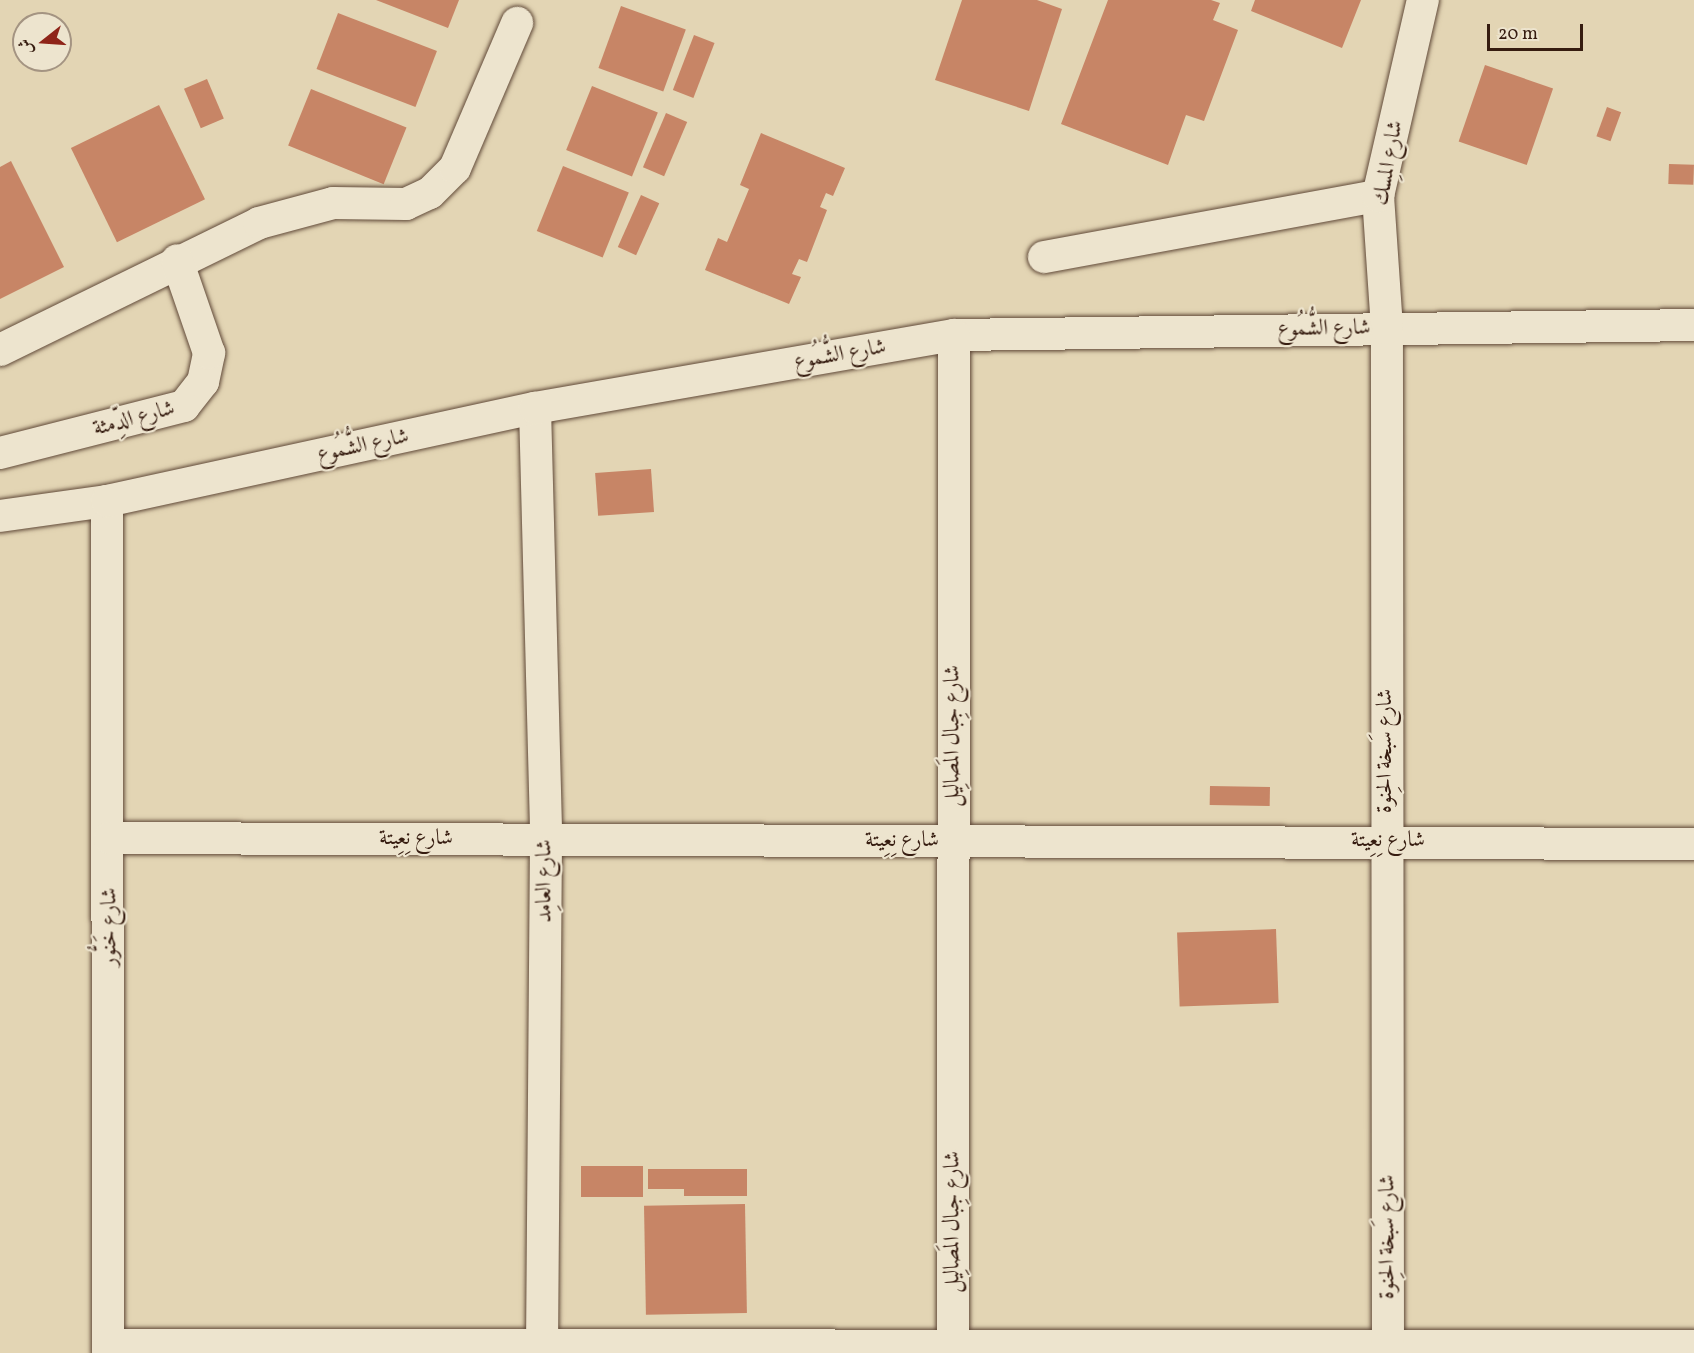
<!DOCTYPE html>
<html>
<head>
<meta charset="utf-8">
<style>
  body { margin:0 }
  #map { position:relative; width:1694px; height:1353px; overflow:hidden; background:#e3d5b4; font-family:Vollkorn,Amiri,serif }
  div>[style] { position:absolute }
  .building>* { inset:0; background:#c78566; transform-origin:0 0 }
  .roads { filter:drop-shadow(0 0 2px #614a39) drop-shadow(0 0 2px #614a39) }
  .minor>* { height:32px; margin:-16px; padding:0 16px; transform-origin:16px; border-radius:16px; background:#ede4ce }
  span { translate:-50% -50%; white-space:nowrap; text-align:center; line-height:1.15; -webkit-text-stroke:4.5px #ede4ce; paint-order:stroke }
  .street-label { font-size:22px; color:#361c10 }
  .north { position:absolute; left:12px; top:12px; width:60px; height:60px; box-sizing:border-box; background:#ede4ce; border:2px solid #a49482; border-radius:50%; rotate:253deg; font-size:16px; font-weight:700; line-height:24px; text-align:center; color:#361c10 }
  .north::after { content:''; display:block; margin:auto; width:21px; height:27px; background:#8f2418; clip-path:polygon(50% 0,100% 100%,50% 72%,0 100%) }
  .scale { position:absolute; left:1487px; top:24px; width:96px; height:27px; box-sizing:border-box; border:3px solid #361c10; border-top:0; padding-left:8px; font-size:18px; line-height:21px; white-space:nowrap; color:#361c10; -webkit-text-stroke:4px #ede4ce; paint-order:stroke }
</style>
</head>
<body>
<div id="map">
  <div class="building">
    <i style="clip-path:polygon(376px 0,459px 0,448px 28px)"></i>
    <i style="clip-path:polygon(962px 0,1037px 0,1062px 9px,1029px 111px,935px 80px)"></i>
    <i style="clip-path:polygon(1108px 0,1211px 0,1220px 3px,1213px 20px,1238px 30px,1204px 121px,1186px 115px,1168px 165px,1061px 124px)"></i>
    <i style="clip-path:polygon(1255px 0,1361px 0,1342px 48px,1251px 11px)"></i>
    <i style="left:621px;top:6px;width:69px;height:66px;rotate:20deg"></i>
    <i style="left:338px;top:13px;width:106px;height:60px;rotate:21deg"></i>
    <i style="left:694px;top:35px;width:22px;height:59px;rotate:21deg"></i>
    <i style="left:1485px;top:65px;width:72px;height:81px;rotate:19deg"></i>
    <i style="left:207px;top:79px;width:43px;height:25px;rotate:67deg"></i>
    <i style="left:592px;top:86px;width:71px;height:69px;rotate:22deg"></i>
    <i style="left:311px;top:89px;width:103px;height:61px;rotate:22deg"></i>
    <i style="left:159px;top:105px;width:105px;height:98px;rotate:64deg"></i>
    <i style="left:1607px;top:107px;width:15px;height:31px;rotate:20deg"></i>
    <i style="left:666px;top:113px;width:23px;height:59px;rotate:23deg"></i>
    <i style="clip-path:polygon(761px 133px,845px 168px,833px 196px,826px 193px,820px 207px,827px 210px,807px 262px,799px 259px,792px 274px,801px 277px,789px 304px,705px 270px,718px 238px,727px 242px,749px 189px,740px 185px)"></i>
    <i style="clip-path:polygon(11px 161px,64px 267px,0 299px,0 167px)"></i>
    <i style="left:1669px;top:164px;width:25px;height:20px;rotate:2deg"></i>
    <i style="left:563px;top:166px;width:71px;height:70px;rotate:22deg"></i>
    <i style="left:641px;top:195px;width:20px;height:57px;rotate:24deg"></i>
    <i style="left:651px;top:469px;width:43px;height:56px;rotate:86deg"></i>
    <i style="left:1210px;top:786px;width:60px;height:19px;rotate:1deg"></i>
    <i style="left:1276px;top:929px;width:74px;height:99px;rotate:88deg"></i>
    <i style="left:643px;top:1166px;width:31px;height:62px;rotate:90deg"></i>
    <i style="clip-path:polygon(648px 1169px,747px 1169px,747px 1196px,684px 1196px,684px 1189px,648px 1189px)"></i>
    <i style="left:745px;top:1204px;width:109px;height:101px;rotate:89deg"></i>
  </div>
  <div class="roads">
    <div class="minor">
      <i style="left:1044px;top:257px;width:340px;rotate:-10.4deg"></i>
      <i style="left:0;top:350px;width:288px;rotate:-26.1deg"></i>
      <i style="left:259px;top:223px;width:77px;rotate:-15.1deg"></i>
      <i style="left:333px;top:203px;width:73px;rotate:0.8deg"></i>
      <i style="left:406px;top:204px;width:26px;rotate:-25deg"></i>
      <i style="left:430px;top:193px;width:35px;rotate:-45deg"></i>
      <i style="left:455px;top:168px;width:158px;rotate:-66.8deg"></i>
      <i style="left:535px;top:408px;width:432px;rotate:88.5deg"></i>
      <i style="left:546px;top:840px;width:513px;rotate:90.45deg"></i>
      <i style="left:0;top:453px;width:190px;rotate:-14.3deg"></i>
      <i style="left:184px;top:406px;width:31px;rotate:-52deg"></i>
      <i style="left:203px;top:382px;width:30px;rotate:-78deg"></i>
      <i style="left:209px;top:353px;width:98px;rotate:-109deg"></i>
      <i style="left:107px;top:501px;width:852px;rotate:89.93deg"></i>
      <i style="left:0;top:516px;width:108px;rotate:-8deg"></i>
      <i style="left:107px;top:501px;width:438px;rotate:-12.3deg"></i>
      <i style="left:535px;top:408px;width:425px;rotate:-9.9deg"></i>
      <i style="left:954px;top:335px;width:740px;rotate:-0.77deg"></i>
      <i style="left:110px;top:838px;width:1584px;rotate:0.22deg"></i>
      <i style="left:108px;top:1345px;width:1586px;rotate:0.04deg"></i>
      <i style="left:953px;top:1353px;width:1018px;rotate:-89.94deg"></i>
      <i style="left:1388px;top:1353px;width:1025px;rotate:-90.06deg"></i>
      <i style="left:1387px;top:328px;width:132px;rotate:-93.9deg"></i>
      <i style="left:1378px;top:196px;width:201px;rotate:-77.1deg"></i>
    </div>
  </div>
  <div class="street-label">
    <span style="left:1389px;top:163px;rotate:-80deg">شارع المِسك</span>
    <span style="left:1324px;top:329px;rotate:-1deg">شارع الشُّمُوع</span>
    <span style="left:840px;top:355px;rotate:-10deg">شارع الشُّمُوع</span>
    <span style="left:134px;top:419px;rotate:-15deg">شارع الدِّمثة</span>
    <span style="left:363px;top:446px;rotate:-12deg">شارع الشُّمُوع</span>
    <span style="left:953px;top:736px;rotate:-90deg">شارع جِبال المَصالِيل</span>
    <span style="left:1386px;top:751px;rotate:-90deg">شارع سَبخة الحِنوة</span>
    <span style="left:416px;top:839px">شارع نِعِيتة</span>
    <span style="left:902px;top:841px">شارع نِعِيتة</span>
    <span style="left:1388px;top:841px">شارع نِعِيتة</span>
    <span style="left:545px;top:881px;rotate:-90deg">شارع العامِد</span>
    <span style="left:110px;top:927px;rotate:-90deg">شارع خَنُّور</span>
    <span style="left:953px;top:1222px;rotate:-90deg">شارع جِبال المَصالِيل</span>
    <span style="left:1388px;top:1237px;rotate:-90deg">شارع سَبخة الحِنوة</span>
  </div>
  <div class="north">ش</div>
  <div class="scale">20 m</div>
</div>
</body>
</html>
